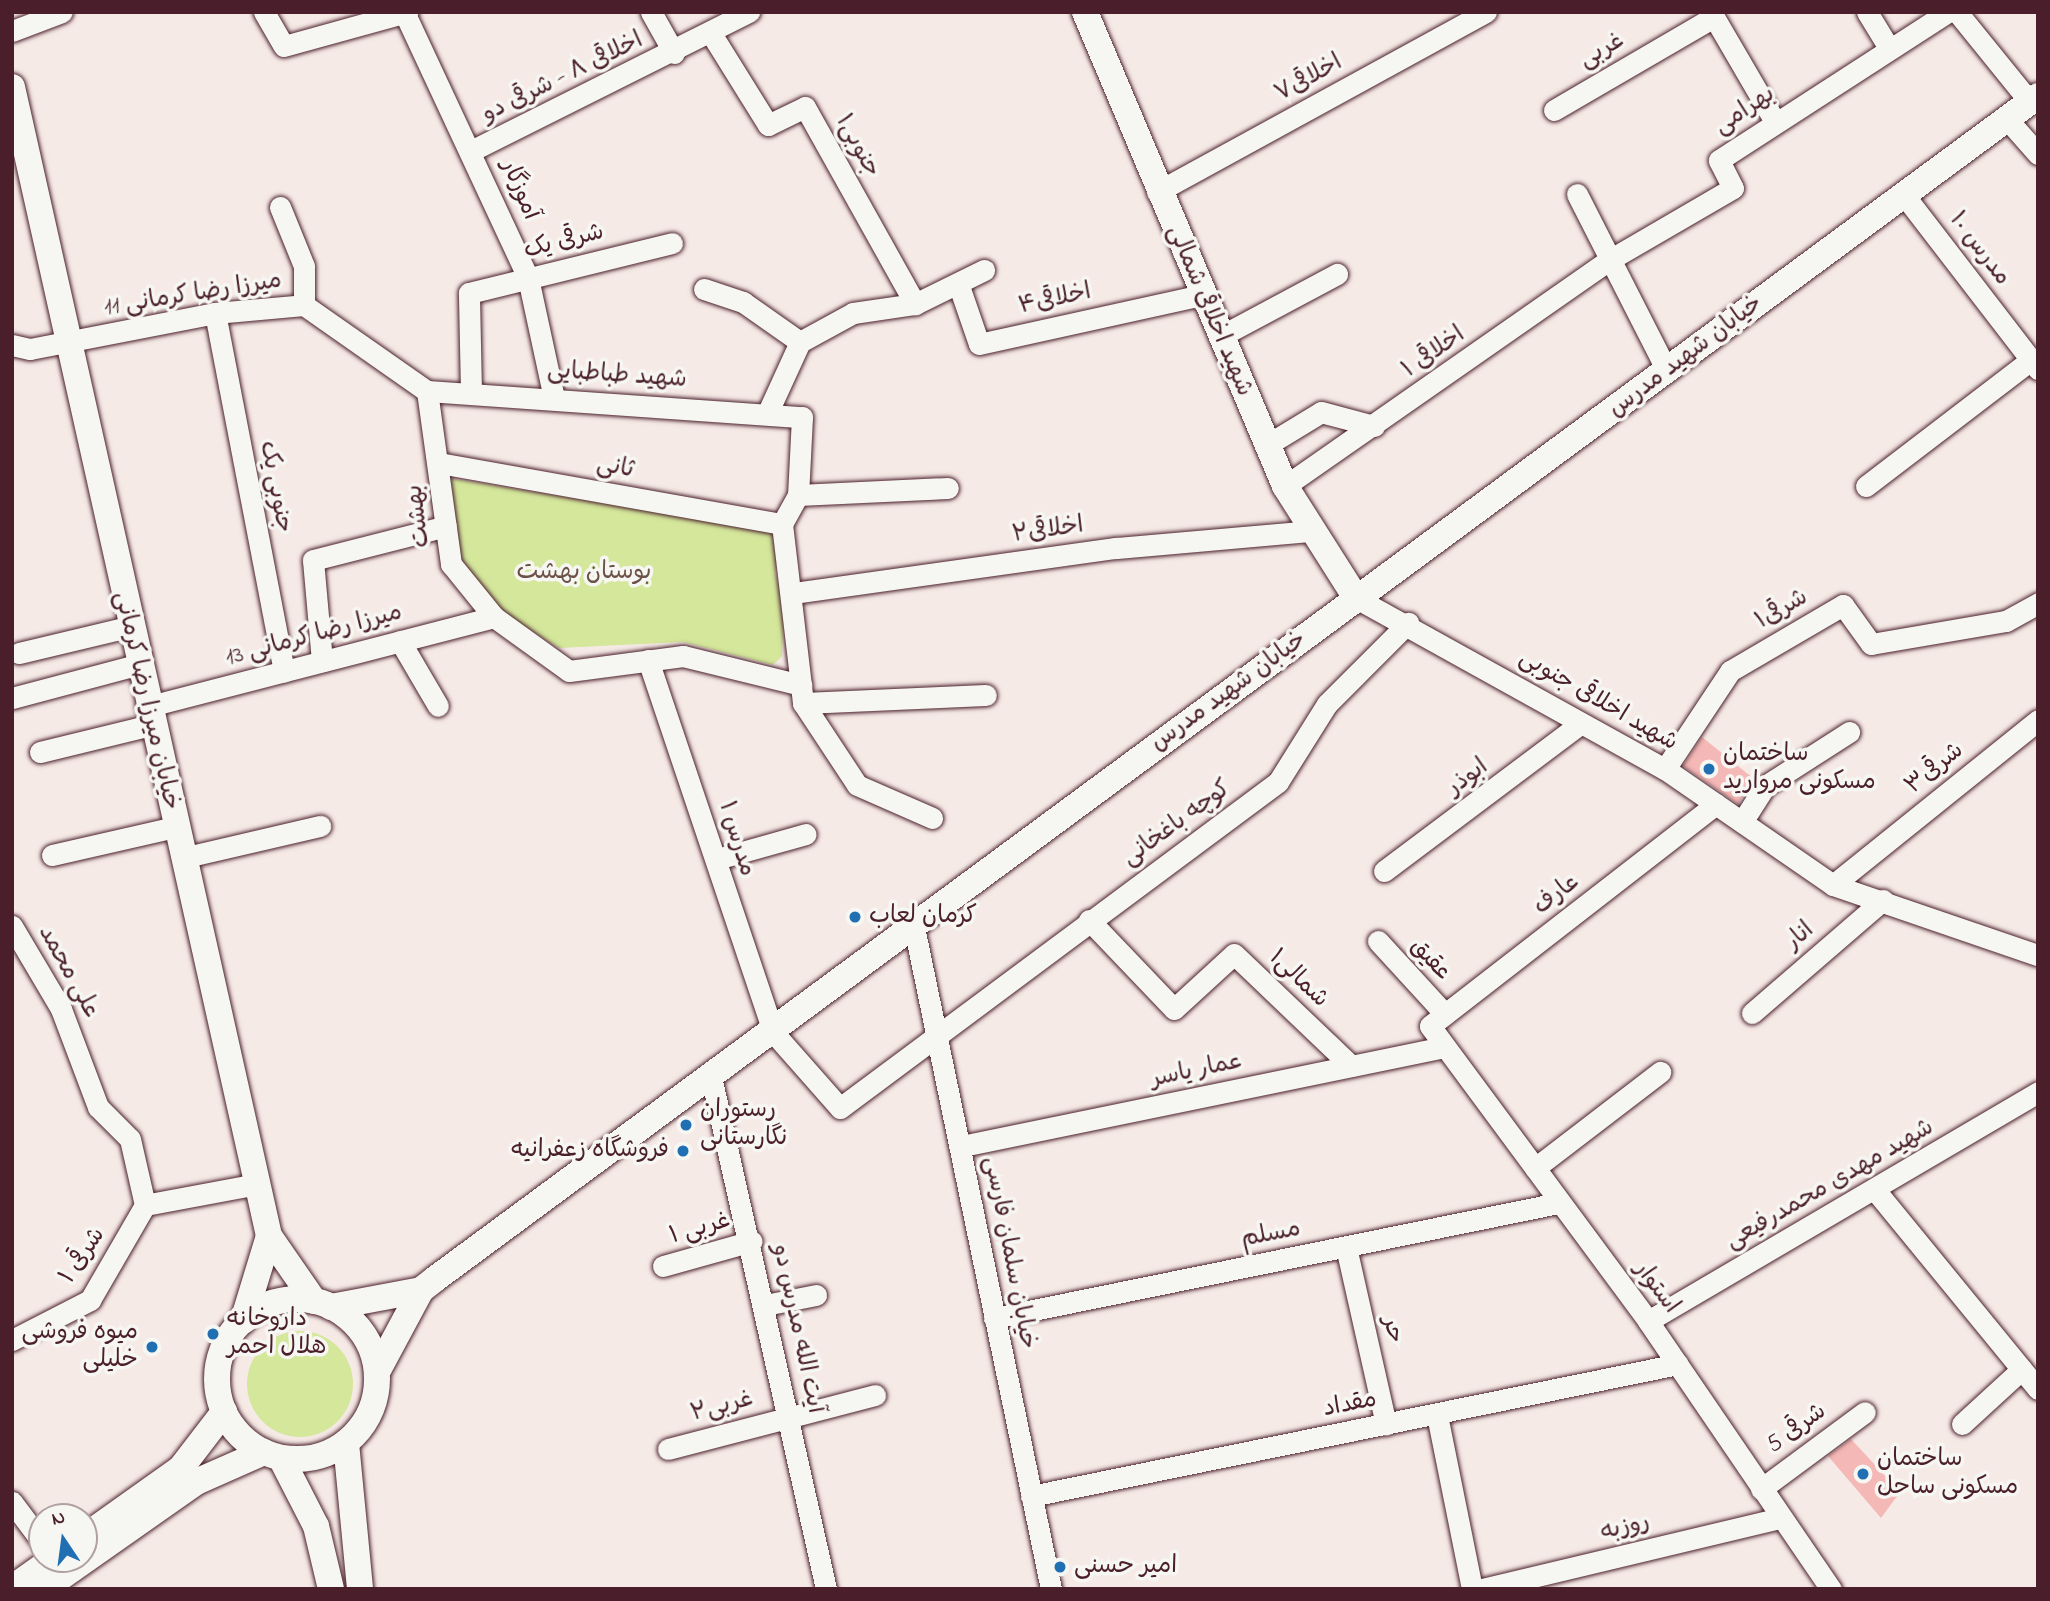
<!DOCTYPE html>
<html>
<head>
<meta charset="utf-8">
<style>
  body { margin:0 }
  #map { position:relative; width:2050px; height:1601px; overflow:hidden; background:#f6eae6; font-family:"Indie Flower","Playpen Sans Arabic",sans-serif }
  div>[style] { position:absolute }
  .green>* { inset:0; background:#d4e79b }
  .round { border-radius:50% }
  .building>* { inset:0; background:#f4b8b6 }
  .roads { filter:drop-shadow(0 0 2px #4a1f2b) drop-shadow(0 0 2px #4a1f2b) }
  .minor>* { height:21px; margin:-10.5px; padding:0 10.5px; transform-origin:10.5px; border-radius:10.5px; background:#f6f6f2 }
  .major>* { height:26px; margin:-13px; padding:0 13px; transform-origin:13px; border-radius:13px; background:#f6f6f2 }
  .major>.ring { margin:-13px; padding:0; box-sizing:content-box; background:none; border:26px solid #f6f6f2; border-radius:50% }
  .dots>* { width:19px; height:19px; translate:-50% -50%; box-sizing:border-box; border:4px solid #f6f6f2; border-radius:50% }
  span { translate:-50% -50%; white-space:nowrap; text-align:center; line-height:1.15; -webkit-text-stroke:7px #f6f6f2; paint-order:stroke }
  .street-label { font-size:24px; color:#4a1f2b }
  .park-label { font-size:24px; color:#6c5147 }
  .poi-label { font-size:24px; color:#4a1f2b }
  .left { translate:0 -50%; text-align:left }
  .right { translate:-100% -50%; text-align:right }
  .frame { position:absolute; inset:0; border:14px solid #4a1f2b; pointer-events:none }
  .north { position:absolute; left:28px; top:1503px; width:70px; height:70px; box-sizing:border-box; background:#f6f6f2; border:2px solid #b1a0a2; border-radius:50%; rotate:347deg; font-size:19px; font-weight:700; line-height:28px; text-align:center; color:#4a1f2b }
  .north::after { content:''; display:block; margin:auto; width:24px; height:32px; background:#1f6fb2; clip-path:polygon(50% 0,100% 100%,50% 72%,0 100%) }
</style>
</head>
<body>
<div id="map">
  <div class="green">
    <i style="clip-path:polygon(448px 478px,780px 532px,775px 573px,784px 604px,782px 656px,773px 665px,683px 642px,559px 648px,507px 616px,462px 567px)"></i>
    <i class="round" style="left:247px;top:1331px;width:106px;height:106px"></i>
  </div>
  <div class="building">
    <i style="clip-path:polygon(1702px 737px,1754px 779px,1738px 804px,1683px 766px)"></i>
    <i style="clip-path:polygon(1851px 1439px,1900px 1492px,1881px 1518px,1828px 1456px)"></i>
  </div>
  <div class="roads">
    <div class="minor">
      <i style="left:264px;top:12px;width:39px;rotate:60deg"></i>
      <i style="left:284px;top:46px;width:128px;rotate:-15.5deg"></i>
      <i style="left:651px;top:12px;width:47px;rotate:60.7deg"></i>
      <i style="left:1867px;top:12px;width:42px;rotate:58.6deg"></i>
      <i style="left:1957px;top:12px;width:116px;rotate:51deg"></i>
      <i style="left:405px;top:14px;width:291px;rotate:65deg"></i>
      <i style="left:528px;top:278px;width:123px;rotate:77.8deg"></i>
      <i style="left:12px;top:31px;width:53px;rotate:-20.8deg"></i>
      <i style="left:712px;top:35px;width:106px;rotate:58.1deg"></i>
      <i style="left:768px;top:125px;width:41px;rotate:-25.9deg"></i>
      <i style="left:805px;top:107px;width:226px;rotate:60.8deg"></i>
      <i style="left:1554px;top:110px;width:185px;rotate:-30.2deg"></i>
      <i style="left:1714px;top:17px;width:121px;rotate:59.8deg"></i>
      <i style="left:2007px;top:119px;width:47px;rotate:48.5deg"></i>
      <i style="left:473px;top:150px;width:309px;rotate:-26.6deg"></i>
      <i style="left:1157px;top:192px;width:375px;rotate:-28.7deg"></i>
      <i style="left:1577px;top:194px;width:199px;rotate:63deg"></i>
      <i style="left:1904px;top:195px;width:220px;rotate:52.4deg"></i>
      <i style="left:280px;top:207px;width:64px;rotate:67.9deg"></i>
      <i style="left:304px;top:266px;width:39px;rotate:90deg"></i>
      <i style="left:959px;top:286px;width:61px;rotate:71deg"></i>
      <i style="left:979px;top:344px;width:228px;rotate:-12.4deg"></i>
      <i style="left:704px;top:289px;width:41px;rotate:18.4deg"></i>
      <i style="left:743px;top:302px;width:70px;rotate:35.1deg"></i>
      <i style="left:800px;top:342px;width:60px;rotate:-28.7deg"></i>
      <i style="left:853px;top:313px;width:63px;rotate:-8.3deg"></i>
      <i style="left:915px;top:304px;width:77px;rotate:-26.2deg"></i>
      <i style="left:215px;top:313px;width:365px;rotate:79.1deg"></i>
      <i style="left:1219px;top:337px;width:134px;rotate:-28.1deg"></i>
      <i style="left:12px;top:345px;width:18px;rotate:13deg"></i>
      <i style="left:30px;top:349px;width:188px;rotate:-11deg"></i>
      <i style="left:215px;top:313px;width:89px;rotate:-5.1deg"></i>
      <i style="left:304px;top:305px;width:150px;rotate:35deg"></i>
      <i style="left:427px;top:391px;width:376px;rotate:4deg"></i>
      <i style="left:802px;top:417px;width:78px;rotate:92.9deg"></i>
      <i style="left:798px;top:495px;width:33px;rotate:119deg"></i>
      <i style="left:782px;top:524px;width:180px;rotate:83.3deg"></i>
      <i style="left:803px;top:703px;width:98px;rotate:56.6deg"></i>
      <i style="left:857px;top:785px;width:82px;rotate:23.7deg"></i>
      <i style="left:427px;top:391px;width:175px;rotate:82.1deg"></i>
      <i style="left:451px;top:564px;width:68px;rotate:50.9deg"></i>
      <i style="left:494px;top:617px;width:92px;rotate:35.8deg"></i>
      <i style="left:569px;top:671px;width:115px;rotate:-7.5deg"></i>
      <i style="left:683px;top:656px;width:122px;rotate:13.8deg"></i>
      <i style="left:471px;top:392px;width:99px;rotate:-91.2deg"></i>
      <i style="left:469px;top:293px;width:209px;rotate:-13.8deg"></i>
      <i style="left:767px;top:414px;width:79px;rotate:-65.4deg"></i>
      <i style="left:1267px;top:445px;width:63px;rotate:-31.4deg"></i>
      <i style="left:1321px;top:412px;width:55px;rotate:14.8deg"></i>
      <i style="left:439px;top:463px;width:348px;rotate:10.1deg"></i>
      <i style="left:1285px;top:486px;width:397px;rotate:-34.9deg"></i>
      <i style="left:1611px;top:259px;width:141px;rotate:-30.2deg"></i>
      <i style="left:1733px;top:188px;width:31px;rotate:-117deg"></i>
      <i style="left:1719px;top:160px;width:273px;rotate:-32.9deg"></i>
      <i style="left:1866px;top:486px;width:208px;rotate:-37.4deg"></i>
      <i style="left:798px;top:495px;width:150px;rotate:-2.7deg"></i>
      <i style="left:794px;top:593px;width:325px;rotate:-8deg"></i>
      <i style="left:1116px;top:548px;width:195px;rotate:-5deg"></i>
      <i style="left:1356px;top:598px;width:353px;rotate:29deg"></i>
      <i style="left:1665px;top:769px;width:204px;rotate:34.6deg"></i>
      <i style="left:1833px;top:885px;width:217px;rotate:18.9deg"></i>
      <i style="left:400px;top:641px;width:75px;rotate:59.7deg"></i>
      <i style="left:19px;top:653px;width:112px;rotate:-13.4deg"></i>
      <i style="left:648px;top:660px;width:392px;rotate:71.4deg"></i>
      <i style="left:773px;top:1032px;width:101px;rotate:48.6deg"></i>
      <i style="left:840px;top:1108px;width:546px;rotate:-36.66deg"></i>
      <i style="left:1278px;top:782px;width:92px;rotate:-57.9deg"></i>
      <i style="left:1327px;top:704px;width:115px;rotate:-45deg"></i>
      <i style="left:322px;top:661px;width:101px;rotate:-95.1deg"></i>
      <i style="left:313px;top:560px;width:137px;rotate:-14.3deg"></i>
      <i style="left:12px;top:698px;width:128px;rotate:-14.9deg"></i>
      <i style="left:803px;top:703px;width:183px;rotate:-2.5deg"></i>
      <i style="left:146px;top:707px;width:359px;rotate:-14.5deg"></i>
      <i style="left:40px;top:752px;width:114px;rotate:-13.7deg"></i>
      <i style="left:1665px;top:769px;width:118px;rotate:-56.4deg"></i>
      <i style="left:1730px;top:671px;width:131px;rotate:-30.3deg"></i>
      <i style="left:1843px;top:605px;width:48px;rotate:54.3deg"></i>
      <i style="left:1871px;top:644px;width:137px;rotate:-9.7deg"></i>
      <i style="left:2006px;top:621px;width:37px;rotate:-29deg"></i>
      <i style="left:1716px;top:804px;width:362px;rotate:142.2deg"></i>
      <i style="left:1430px;top:1026px;width:367px;rotate:53.5deg"></i>
      <i style="left:1648px;top:1321px;width:325px;rotate:55.7deg"></i>
      <i style="left:1742px;top:822px;width:43px;rotate:-57.4deg"></i>
      <i style="left:1765px;top:786px;width:100px;rotate:-32.7deg"></i>
      <i style="left:52px;top:855px;width:126px;rotate:-12.8deg"></i>
      <i style="left:182px;top:858px;width:142px;rotate:-13.1deg"></i>
      <i style="left:717px;top:859px;width:92px;rotate:-15.7deg"></i>
      <i style="left:1384px;top:871px;width:246px;rotate:-36.9deg"></i>
      <i style="left:1833px;top:885px;width:263px;rotate:-38.8deg"></i>
      <i style="left:1089px;top:920px;width:123px;rotate:46.3deg"></i>
      <i style="left:1174px;top:1009px;width:81px;rotate:-42.5deg"></i>
      <i style="left:1234px;top:954px;width:162px;rotate:43.7deg"></i>
      <i style="left:12px;top:926px;width:96px;rotate:59.4deg"></i>
      <i style="left:61px;top:1009px;width:105px;rotate:69.3deg"></i>
      <i style="left:98px;top:1107px;width:45px;rotate:45deg"></i>
      <i style="left:130px;top:1139px;width:68px;rotate:77.2deg"></i>
      <i style="left:914px;top:927px;width:676px;rotate:78.31deg"></i>
      <i style="left:1378px;top:941px;width:99px;rotate:47.5deg"></i>
      <i style="left:1752px;top:1013px;width:173px;rotate:-40.8deg"></i>
      <i style="left:712px;top:1081px;width:521px;rotate:77.35deg"></i>
      <i style="left:962px;top:1146px;width:491px;rotate:-11.6deg"></i>
      <i style="left:1535px;top:1168px;width:158px;rotate:-37.5deg"></i>
      <i style="left:1875px;top:1190px;width:257px;rotate:50.7deg"></i>
      <i style="left:145px;top:1205px;width:114px;rotate:-10.6deg"></i>
      <i style="left:1346px;top:1247px;width:182px;rotate:77.3deg"></i>
      <i style="left:663px;top:1266px;width:92px;rotate:-15.7deg"></i>
      <i style="left:765px;top:1305px;width:52px;rotate:-11.1deg"></i>
      <i style="left:994px;top:1318px;width:576px;rotate:-11.52deg"></i>
      <i style="left:1648px;top:1321px;width:452px;rotate:-30.4deg"></i>
      <i style="left:12px;top:1340px;width:88px;rotate:-27.1deg"></i>
      <i style="left:90px;top:1300px;width:110px;rotate:-59.9deg"></i>
      <i style="left:1437px;top:1415px;width:177px;rotate:78.6deg"></i>
      <i style="left:1962px;top:1424px;width:81px;rotate:-42.5deg"></i>
      <i style="left:668px;top:1449px;width:214px;rotate:-14.6deg"></i>
      <i style="left:1761px;top:1489px;width:129px;rotate:-36.5deg"></i>
      <i style="left:1031px;top:1496px;width:660px;rotate:-11.53deg"></i>
      <i style="left:12px;top:1502px;width:50px;rotate:53.1deg"></i>
      <i style="left:1482px;top:1589px;width:305px;rotate:-13.4deg"></i>
    </div>
    <div class="major">
      <i style="left:1085px;top:12px;width:514px;rotate:67.12deg"></i>
      <i style="left:1285px;top:486px;width:133px;rotate:57.6deg"></i>
      <i style="left:12px;top:87px;width:1177px;rotate:77.39deg"></i>
      <i style="left:269px;top:1236px;width:79px;rotate:55.3deg"></i>
      <i class="ring" style="left:217px;top:1299px;width:134px;height:134px"></i>
      <i style="left:331px;top:1307px;width:92px;rotate:-10.7deg"></i>
      <i style="left:243px;top:1321px;width:89px;rotate:-73deg"></i>
      <i style="left:377px;top:1372px;width:93px;rotate:-61.8deg"></i>
      <i style="left:421px;top:1290px;width:18px;rotate:-38deg"></i>
      <i style="left:435px;top:1279px;width:1992px;rotate:-36.43deg"></i>
      <i style="left:346px;top:1443px;width:147px;rotate:84.5deg"></i>
      <i style="left:281px;top:1458px;width:76px;rotate:62.8deg"></i>
      <i style="left:316px;top:1526px;width:65px;rotate:76.6deg"></i>
      <i style="left:84px;top:1537px;width:119px;rotate:-35.4deg"></i>
      <i style="left:181px;top:1468px;width:71px;rotate:-52.5deg"></i>
      <i style="left:12px;top:1588px;width:50px;rotate:-35.3deg"></i>
      <i style="left:44px;top:1589px;width:186px;rotate:-35.1deg"></i>
      <i style="left:196px;top:1482px;width:74px;rotate:-23.8deg"></i>
    </div>
  </div>
  <div class="dots">
    <i style="left:1709px;top:769px;background:#1f6fb2"></i>
    <i style="left:855px;top:917px;background:#1f6fb2"></i>
    <i style="left:686px;top:1125px;background:#1f6fb2"></i>
    <i style="left:683px;top:1151px;background:#1f6fb2"></i>
    <i style="left:213px;top:1334px;background:#1f6fb2"></i>
    <i style="left:152px;top:1347px;background:#1f6fb2"></i>
    <i style="left:1863px;top:1474px;background:#1f6fb2"></i>
    <i style="left:1060px;top:1567px;background:#1f6fb2"></i>
  </div>
  <div class="street-label">
    <span style="left:1602px;top:51px;rotate:-30deg">غربی</span>
    <span style="left:563px;top:78px;rotate:-26deg">اخلاقی ۸ - شرقی دو</span>
    <span style="left:1309px;top:79px;rotate:-29deg">اخلاقی۷</span>
    <span style="left:1745px;top:111px;rotate:-34deg">بهرامی</span>
    <span style="left:857px;top:146px;rotate:61deg">جنوبی۱</span>
    <span style="left:519px;top:190px;rotate:67deg">آموزگار</span>
    <span style="left:564px;top:242px;rotate:-14deg">شرقی یک</span>
    <span style="left:1979px;top:249px;rotate:53deg">مدرس ۱۰</span>
    <span style="left:193px;top:295px;rotate:-9deg">میرزا رضا کرمانی 11</span>
    <span style="left:1055px;top:300px;rotate:-12deg">اخلاقی۴</span>
    <span style="left:1209px;top:311px;rotate:67deg">شهید اخلاقی شمالی</span>
    <span style="left:1434px;top:353px;rotate:-35deg">اخلاقی ۱</span>
    <span style="left:1686px;top:357px;rotate:-37deg">خیابان شهید مدرس</span>
    <span style="left:617px;top:376px;rotate:4deg">شهید طباطبایی</span>
    <span style="left:615px;top:468px;rotate:10deg">ثانی</span>
    <span style="left:275px;top:487px;rotate:79deg">جنوبی یک</span>
    <span style="left:419px;top:516px;rotate:-97deg">بهشت</span>
    <span style="left:1048px;top:531px;rotate:-8deg">اخلاقی۲</span>
    <span style="left:1782px;top:610px;rotate:-30deg">شرقی۱</span>
    <span style="left:314px;top:636px;rotate:-15deg">میرزا رضا کرمانی 13</span>
    <span style="left:1229px;top:692px;rotate:-36deg">خیابان شهید مدرس</span>
    <span style="left:146px;top:701px;rotate:77deg">خیابان میرزا رضا کرمانی</span>
    <span style="left:1598px;top:701px;rotate:30deg">شهید اخلاقی جنوبی</span>
    <span style="left:1935px;top:769px;rotate:-39deg">شرقی۳</span>
    <span style="left:1468px;top:778px;rotate:-37deg">ابوذر</span>
    <span style="left:1177px;top:824px;rotate:-36deg">کوچه باغخانی</span>
    <span style="left:736px;top:839px;rotate:73deg">مدرس ۱</span>
    <span style="left:1557px;top:895px;rotate:-38deg">عارف</span>
    <span style="left:1800px;top:937px;rotate:-41deg">انار</span>
    <span style="left:1430px;top:960px;rotate:47deg">عقیق</span>
    <span style="left:68px;top:972px;rotate:61deg">علی محمد</span>
    <span style="left:1298px;top:979px;rotate:44deg">شمالی۱</span>
    <span style="left:1197px;top:1071px;rotate:-12deg">عمار یاسر</span>
    <span style="left:1830px;top:1185px;rotate:-30deg">شهید مهدی محمدرفیعی</span>
    <span style="left:700px;top:1229px;rotate:-16deg">غربی ۱</span>
    <span style="left:1271px;top:1235px;rotate:-11deg">مسلم</span>
    <span style="left:1009px;top:1253px;rotate:79deg">خیابان سلمان فارسی</span>
    <span style="left:83px;top:1256px;rotate:-56deg">شرقی ۱</span>
    <span style="left:1656px;top:1288px;rotate:53deg">استوار</span>
    <span style="left:797px;top:1329px;rotate:78deg">آیت الله مدرس دو</span>
    <span style="left:1392px;top:1330px;rotate:77deg">حر</span>
    <span style="left:1350px;top:1405px;rotate:-11deg">مقداد</span>
    <span style="left:722px;top:1407px;rotate:-15deg">غربی۲</span>
    <span style="left:1797px;top:1429px;rotate:-36deg">شرقی 5</span>
    <span style="left:1625px;top:1528px;rotate:-13deg">روزبه</span>
  </div>
  <div class="park-label">
    <span style="left:584px;top:573px">بوستان بهشت</span>
  </div>
  <div class="poi-label">
    <span class="left" style="left:1723px;top:769px">ساختمان<br>مسکونی مروارید</span>
    <span class="left" style="left:869px;top:917px">کرمان لعاب</span>
    <span class="left" style="left:700px;top:1125px">رستوران<br>نگارستانی</span>
    <span class="right" style="left:669px;top:1151px">فروشگاه زعفرانیه</span>
    <span class="left" style="left:227px;top:1334px">داروخانه<br>هلال احمر</span>
    <span class="right" style="left:138px;top:1347px">میوه فروشی<br>خلیلی</span>
    <span class="left" style="left:1877px;top:1474px">ساختمان<br>مسکونی ساحل</span>
    <span class="left" style="left:1074px;top:1567px">امیر حسنی</span>
  </div>
  <div class="frame"></div>
  <div class="north">N</div>
</div>
</body>
</html>
